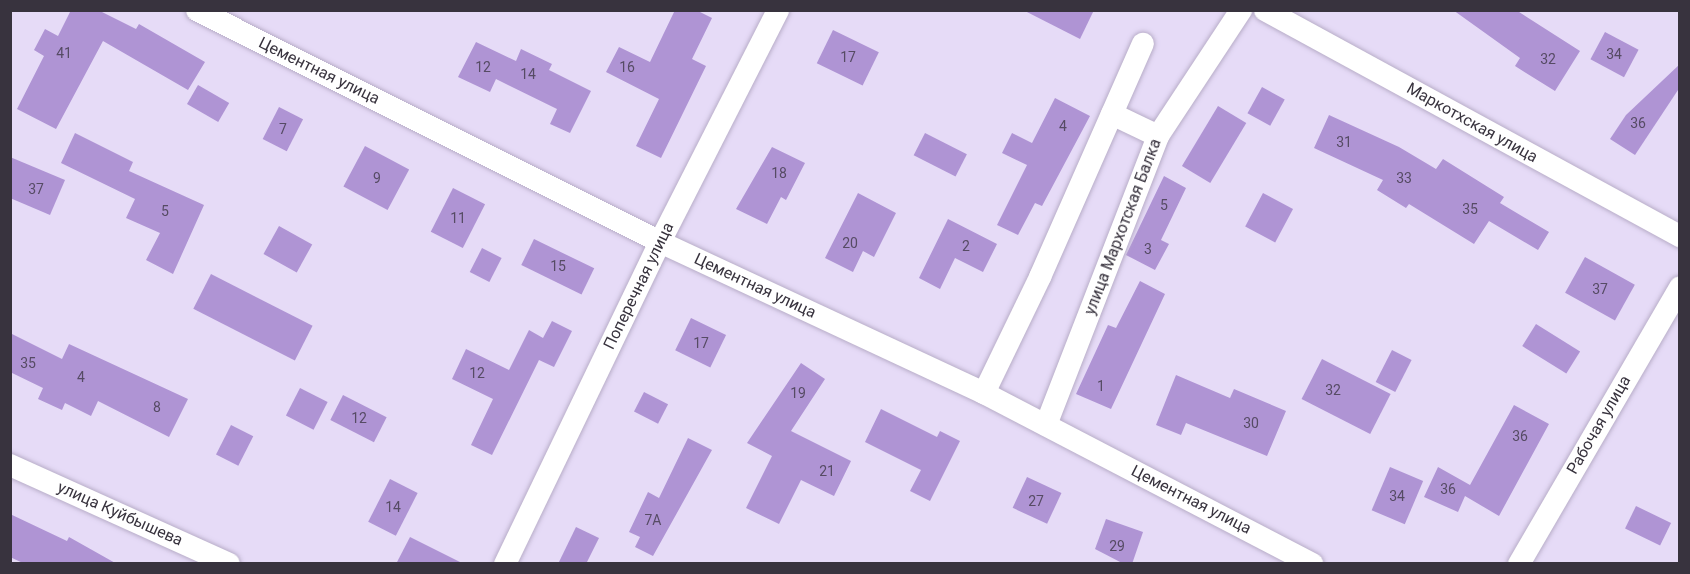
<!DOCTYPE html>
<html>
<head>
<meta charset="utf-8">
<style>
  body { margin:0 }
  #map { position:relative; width:1690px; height:574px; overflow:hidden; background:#e6dbf7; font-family:Roboto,sans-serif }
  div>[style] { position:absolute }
  .building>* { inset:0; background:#af94d4; transform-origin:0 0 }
  .roads { filter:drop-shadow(0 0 2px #b8adc8) drop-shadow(0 0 2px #b8adc8) }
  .street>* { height:22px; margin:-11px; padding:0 11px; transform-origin:11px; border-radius:11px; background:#fff }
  span { translate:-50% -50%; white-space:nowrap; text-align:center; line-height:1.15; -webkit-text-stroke:4.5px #fff; paint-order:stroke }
  .number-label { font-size:14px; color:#564b64 }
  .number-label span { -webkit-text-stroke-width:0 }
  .street-label { font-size:16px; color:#38333e }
  .frame { position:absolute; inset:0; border:12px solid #38333e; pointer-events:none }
</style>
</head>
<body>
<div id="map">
  <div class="building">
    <i style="clip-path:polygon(71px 10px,98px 10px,136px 29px,139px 24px,205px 62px,188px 90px,103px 41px,56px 129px,17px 109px,44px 56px,34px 50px,45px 29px,58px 36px)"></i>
    <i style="clip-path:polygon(675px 10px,696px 10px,712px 18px,692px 59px,706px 66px,661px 158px,636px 146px,659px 99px,606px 72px,619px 47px,650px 62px)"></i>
    <i style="clip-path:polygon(1023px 10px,1094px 10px,1080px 39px)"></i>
    <i style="clip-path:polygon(1453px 10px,1516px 10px,1580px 51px,1555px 91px,1515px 66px,1520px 58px)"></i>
    <i style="left:833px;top:30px;width:51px;height:37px;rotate:26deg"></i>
    <i style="left:1605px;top:32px;width:38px;height:31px;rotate:28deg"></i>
    <i style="clip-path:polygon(476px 42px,516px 61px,521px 49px,552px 64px,549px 70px,591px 91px,570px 133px,550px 124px,557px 109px,496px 79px,490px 92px,458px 77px)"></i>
    <i style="clip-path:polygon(1680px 64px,1680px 87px,1635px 155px,1610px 139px,1626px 115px)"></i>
    <i style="left:198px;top:85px;width:36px;height:22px;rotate:30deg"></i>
    <i style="left:1262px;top:87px;width:26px;height:30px;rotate:29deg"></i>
    <i style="clip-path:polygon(1055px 98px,1090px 116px,1042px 206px,1035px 203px,1018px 235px,997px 225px,1027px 165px,1002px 153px,1012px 133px,1032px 143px)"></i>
    <i style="left:1218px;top:106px;width:33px;height:70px;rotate:31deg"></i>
    <i style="left:279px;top:107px;width:27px;height:36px;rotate:27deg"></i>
    <i style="clip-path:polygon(1329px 115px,1399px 147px,1436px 169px,1443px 159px,1504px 197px,1500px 203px,1549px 232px,1538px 250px,1489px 221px,1474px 244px,1409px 204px,1406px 208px,1377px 190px,1383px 180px,1314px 148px)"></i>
    <i style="clip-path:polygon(75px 133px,133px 162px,129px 171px,204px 205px,173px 274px,146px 260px,160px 233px,126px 218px,135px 199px,61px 163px)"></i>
    <i style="left:925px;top:133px;width:47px;height:25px;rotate:27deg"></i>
    <i style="left:365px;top:146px;width:50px;height:46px;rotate:28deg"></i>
    <i style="clip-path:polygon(772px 147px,805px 163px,786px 200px,781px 197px,767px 224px,736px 209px)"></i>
    <i style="clip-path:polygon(10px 157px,65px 180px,50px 215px,10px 198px)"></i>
    <i style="clip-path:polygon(1164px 176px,1186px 188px,1161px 240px,1169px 244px,1155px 270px,1126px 255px)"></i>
    <i style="left:453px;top:188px;width:36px;height:49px;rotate:27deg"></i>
    <i style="clip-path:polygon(858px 193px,896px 213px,874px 257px,863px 251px,853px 272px,825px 258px)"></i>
    <i style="left:1263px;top:193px;width:34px;height:38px;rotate:28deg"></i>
    <i style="clip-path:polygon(948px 219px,997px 244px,983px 272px,955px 258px,940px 289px,919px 278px)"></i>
    <i style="left:279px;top:226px;width:38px;height:32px;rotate:29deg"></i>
    <i style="left:534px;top:239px;width:67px;height:29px;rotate:26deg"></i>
    <i style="left:482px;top:248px;width:22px;height:27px;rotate:27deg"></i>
    <i style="left:1585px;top:257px;width:57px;height:41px;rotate:29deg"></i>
    <i style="left:211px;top:274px;width:114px;height:39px;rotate:27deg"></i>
    <i style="clip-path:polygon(1140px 281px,1165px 294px,1111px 409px,1076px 394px,1108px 325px,1116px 328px)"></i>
    <i style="left:691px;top:318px;width:39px;height:36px;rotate:26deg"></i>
    <i style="clip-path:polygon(552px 321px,572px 331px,554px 367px,539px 360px,492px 455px,471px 445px,493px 399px,452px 379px,466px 349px,509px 370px,529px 330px,543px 338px)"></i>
    <i style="left:1536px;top:324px;width:52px;height:26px;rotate:32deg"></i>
    <i style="clip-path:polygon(10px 333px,62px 359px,69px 344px,188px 399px,169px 437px,98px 401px,91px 416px,65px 403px,62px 410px,38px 399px,43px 388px,10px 372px)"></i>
    <i style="left:1392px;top:350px;width:22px;height:36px;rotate:27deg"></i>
    <i style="left:1322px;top:359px;width:77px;height:45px;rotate:27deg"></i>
    <i style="clip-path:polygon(801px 363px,825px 379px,791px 431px,851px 461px,834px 496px,801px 480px,779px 524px,746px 508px,772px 456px,747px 443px)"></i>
    <i style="clip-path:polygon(1176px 375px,1230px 398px,1234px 389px,1286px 411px,1267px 456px,1186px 423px,1181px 435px,1156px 425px)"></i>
    <i style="left:300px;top:388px;width:31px;height:31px;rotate:27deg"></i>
    <i style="left:644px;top:392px;width:27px;height:22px;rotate:27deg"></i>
    <i style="left:343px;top:395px;width:49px;height:28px;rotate:27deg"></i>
    <i style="clip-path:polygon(1514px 405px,1549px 424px,1499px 516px,1465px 496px,1458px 512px,1424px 497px,1438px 467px,1470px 485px)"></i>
    <i style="clip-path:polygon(881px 409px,937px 437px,940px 431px,960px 441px,930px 501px,910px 491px,921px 470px,865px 442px)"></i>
    <i style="left:231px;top:425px;width:25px;height:33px;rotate:27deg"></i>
    <i style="clip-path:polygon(688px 438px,712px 450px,653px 556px,635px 547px,640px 537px,629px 532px,648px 492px,659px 498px)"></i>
    <i style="left:1390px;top:467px;width:36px;height:47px;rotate:23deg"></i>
    <i style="left:1027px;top:477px;width:38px;height:34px;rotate:25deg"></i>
    <i style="left:390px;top:479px;width:31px;height:48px;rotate:27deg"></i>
    <i style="left:1636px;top:506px;width:39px;height:25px;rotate:26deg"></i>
    <i style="clip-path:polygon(10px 514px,67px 541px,69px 537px,117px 564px,25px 564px,10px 557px)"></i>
    <i style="clip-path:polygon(1106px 519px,1143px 532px,1132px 564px,1124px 564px,1095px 549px)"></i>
    <i style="clip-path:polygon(576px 527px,599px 538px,586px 564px,558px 564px)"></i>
    <i style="clip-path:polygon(410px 537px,464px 564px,396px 564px)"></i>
  </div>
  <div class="roads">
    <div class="street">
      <i style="left:197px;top:10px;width:518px;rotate:26.61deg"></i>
      <i style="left:660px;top:242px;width:357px;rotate:25deg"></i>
      <i style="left:984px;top:393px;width:370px;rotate:27.5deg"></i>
      <i style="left:1265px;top:10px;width:473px;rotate:28.6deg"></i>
      <i style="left:1112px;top:114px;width:51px;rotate:25.6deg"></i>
      <i style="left:984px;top:393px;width:129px;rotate:-64.2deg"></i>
      <i style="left:1040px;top:277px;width:255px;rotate:-66.2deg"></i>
      <i style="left:1046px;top:425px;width:310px;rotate:-68.8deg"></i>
      <i style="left:1158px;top:136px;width:151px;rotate:-56.6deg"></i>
      <i style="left:10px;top:465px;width:240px;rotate:24.3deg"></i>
      <i style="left:505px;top:564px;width:357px;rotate:-64.3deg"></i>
      <i style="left:660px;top:242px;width:260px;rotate:-63deg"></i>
      <i style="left:1519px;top:564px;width:320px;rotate:-59.8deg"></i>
    </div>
  </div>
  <div class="number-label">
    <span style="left:64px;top:53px">41</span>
    <span style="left:1614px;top:54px">34</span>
    <span style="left:848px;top:57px">17</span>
    <span style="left:1548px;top:59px">32</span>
    <span style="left:483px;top:67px">12</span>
    <span style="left:627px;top:67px">16</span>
    <span style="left:528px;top:74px">14</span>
    <span style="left:1638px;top:123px">36</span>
    <span style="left:1063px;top:126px">4</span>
    <span style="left:283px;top:129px">7</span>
    <span style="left:1344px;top:142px">31</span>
    <span style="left:779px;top:173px">18</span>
    <span style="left:377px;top:178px">9</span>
    <span style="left:1404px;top:178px">33</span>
    <span style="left:36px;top:189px">37</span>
    <span style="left:1164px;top:205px">5</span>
    <span style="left:1470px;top:209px">35</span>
    <span style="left:165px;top:211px">5</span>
    <span style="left:458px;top:218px">11</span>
    <span style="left:850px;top:243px">20</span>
    <span style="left:966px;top:246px">2</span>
    <span style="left:1148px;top:249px">3</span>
    <span style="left:558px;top:266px">15</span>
    <span style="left:1600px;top:289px">37</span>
    <span style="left:701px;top:343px">17</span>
    <span style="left:28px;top:363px">35</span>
    <span style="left:477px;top:373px">12</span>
    <span style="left:81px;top:377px">4</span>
    <span style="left:1101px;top:386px">1</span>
    <span style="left:1333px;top:390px">32</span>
    <span style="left:798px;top:393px">19</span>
    <span style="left:157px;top:407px">8</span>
    <span style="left:359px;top:418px">12</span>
    <span style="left:1251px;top:423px">30</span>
    <span style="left:1520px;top:436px">36</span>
    <span style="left:827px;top:471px">21</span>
    <span style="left:1448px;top:489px">36</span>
    <span style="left:1397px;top:496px">34</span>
    <span style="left:1036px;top:501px">27</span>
    <span style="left:393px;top:507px">14</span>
    <span style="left:653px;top:520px">7А</span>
    <span style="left:1117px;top:546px">29</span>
  </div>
  <div class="street-label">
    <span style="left:319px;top:71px;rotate:26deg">Цементная улица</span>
    <span style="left:1472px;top:123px;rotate:29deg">Маркотхская улица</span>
    <span style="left:1123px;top:227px;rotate:-69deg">улица Мархотская Балка</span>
    <span style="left:639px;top:286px;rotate:-64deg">Поперечная улица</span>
    <span style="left:755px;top:286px;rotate:25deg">Цементная улица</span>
    <span style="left:1599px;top:425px;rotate:-60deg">Рабочая улица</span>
    <span style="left:1191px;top:500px;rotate:27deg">Цементная улица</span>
    <span style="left:120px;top:514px;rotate:24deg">улица Куйбышева</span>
  </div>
  <div class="frame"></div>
</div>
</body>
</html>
